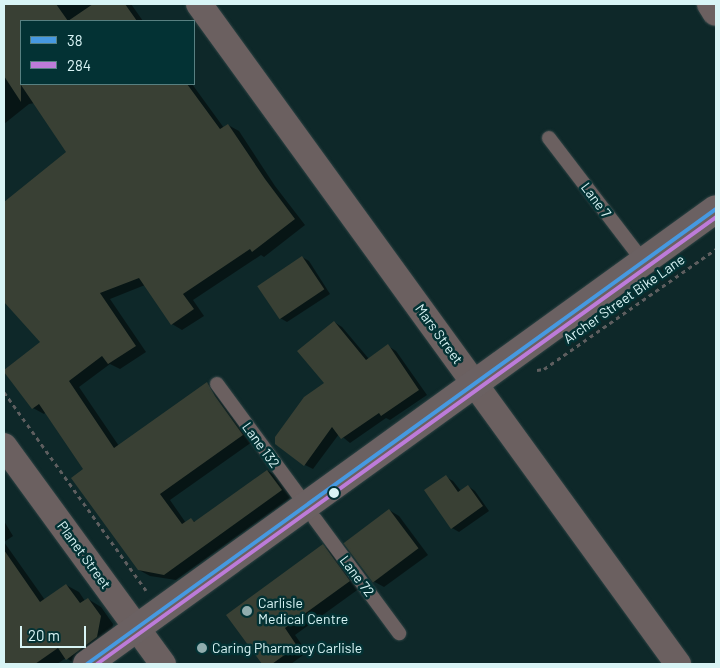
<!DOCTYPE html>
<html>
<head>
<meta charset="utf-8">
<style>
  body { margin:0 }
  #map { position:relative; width:720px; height:668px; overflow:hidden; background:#0e2829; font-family:Barlow,sans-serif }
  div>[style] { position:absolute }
  .shadow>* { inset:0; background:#0007 }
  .building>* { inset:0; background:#394034; transform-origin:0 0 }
  .path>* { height:3px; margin-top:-1.5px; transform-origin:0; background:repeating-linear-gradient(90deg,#5e5e5f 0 4px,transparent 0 8px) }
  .roads { filter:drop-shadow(0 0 1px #2d4243) drop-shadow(0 0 1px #2d4243) }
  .service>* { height:14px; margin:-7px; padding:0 7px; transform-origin:7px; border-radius:7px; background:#6b6060 }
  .minor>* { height:26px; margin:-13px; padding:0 13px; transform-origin:13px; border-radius:13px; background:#6b6060 }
  .tertiary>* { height:28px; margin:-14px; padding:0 14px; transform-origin:14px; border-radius:14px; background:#6b6060 }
  .secondary>* { height:28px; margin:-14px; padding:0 14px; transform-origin:14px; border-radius:14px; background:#6b6162 }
  .bus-1>* { height:4px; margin:-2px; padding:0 2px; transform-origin:2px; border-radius:2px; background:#4699e1 }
  .bus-2>* { height:4px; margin:-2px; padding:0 2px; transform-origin:2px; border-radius:2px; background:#bd7bd9 }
  .dots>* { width:14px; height:14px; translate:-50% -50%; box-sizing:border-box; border:2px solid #033234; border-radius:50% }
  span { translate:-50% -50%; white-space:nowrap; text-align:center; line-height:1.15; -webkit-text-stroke:5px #033234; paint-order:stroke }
  .street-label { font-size:14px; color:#d8f4f5 }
  .poi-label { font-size:14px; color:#d8f4f5 }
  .left { translate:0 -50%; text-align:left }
  .frame { position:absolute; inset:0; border:5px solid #d8f4f5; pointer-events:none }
  .legend { position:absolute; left:20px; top:20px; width:175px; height:65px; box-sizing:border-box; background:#033234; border:1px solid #588081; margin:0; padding:6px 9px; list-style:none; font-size:15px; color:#d8f4f5 }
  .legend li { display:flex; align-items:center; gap:10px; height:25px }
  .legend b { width:25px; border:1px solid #588081 }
  .scale { position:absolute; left:20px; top:626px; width:66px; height:22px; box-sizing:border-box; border:2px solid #d8f4f5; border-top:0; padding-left:6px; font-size:15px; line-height:18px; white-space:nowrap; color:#d8f4f5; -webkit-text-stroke:4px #033234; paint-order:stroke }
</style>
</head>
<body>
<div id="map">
  <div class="shadow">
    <i style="clip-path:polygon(4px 4px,131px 4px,143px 21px,21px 21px,21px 84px,192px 84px,224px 128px,228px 125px,239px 131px,275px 186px,305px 225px,264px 257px,261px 255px,193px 300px,204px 316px,182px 330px,172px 324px,145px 285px,110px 299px,146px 352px,120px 369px,110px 364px,79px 387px,119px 446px,207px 383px,218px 389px,252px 442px,170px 500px,186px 523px,191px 520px,196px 522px,268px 471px,278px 477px,292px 497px,176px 580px,150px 576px,139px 570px,85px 470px,46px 412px,44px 414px,33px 408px,42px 343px,4px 300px,4px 204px,68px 152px,35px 103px,29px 104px,4px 124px)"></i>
    <i style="clip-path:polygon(302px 257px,309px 261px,330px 294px,287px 322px,280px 318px)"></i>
    <i style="clip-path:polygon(334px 322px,342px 327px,369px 359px,388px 346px,396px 351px,427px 395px,390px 420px,386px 418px,350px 443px,339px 434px,313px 469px,305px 465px,326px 383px)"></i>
    <i style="clip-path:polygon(446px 477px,453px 481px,461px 491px,468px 486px,475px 491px,489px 511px,459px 532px,452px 528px)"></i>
    <i style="clip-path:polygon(389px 510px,399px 516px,428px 555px,384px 587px,373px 581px)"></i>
    <i style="clip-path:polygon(4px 521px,13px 536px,4px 542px,45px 600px,66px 585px,79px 592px,85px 601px,88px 599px,101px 607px,113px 624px,110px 644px,76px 664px,66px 658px,57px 664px,4px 664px)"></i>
    <i style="clip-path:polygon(323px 546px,334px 552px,360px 588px,295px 635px,307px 652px,291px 664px,264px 664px,228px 615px)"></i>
  </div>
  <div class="building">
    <i style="clip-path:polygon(4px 4px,56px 4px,68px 21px,93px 4px,125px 4px,137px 21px,21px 21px,21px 84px,187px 84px,220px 129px,228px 124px,265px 179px,295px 219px,252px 252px,250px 249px,183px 294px,194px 309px,171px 325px,139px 278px,100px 293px,136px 346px,108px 364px,102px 356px,69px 381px,114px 448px,207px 382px,215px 396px,243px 435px,160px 494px,182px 524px,191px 518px,194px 522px,267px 470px,282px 490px,164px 575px,138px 570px,71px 478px,83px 469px,39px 404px,32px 409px,4px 372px,4px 370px,40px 342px,4px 302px,4px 202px,66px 152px,21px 85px,21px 102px,4px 76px)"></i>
    <i style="left:302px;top:256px;width:40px;height:54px;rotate:56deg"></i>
    <i style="clip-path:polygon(334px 321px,366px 360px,388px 344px,419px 390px,381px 416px,379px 413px,341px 439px,332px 427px,304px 466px,275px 444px,275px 437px,304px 397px,324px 383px,297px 351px)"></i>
    <i style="clip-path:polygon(446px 475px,458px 492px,468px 485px,483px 506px,451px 529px,424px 490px)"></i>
    <i style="left:389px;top:509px;width:49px;height:57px;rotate:53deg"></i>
    <i style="clip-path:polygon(323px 544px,350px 581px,285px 628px,297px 646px,272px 664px,262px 664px,226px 615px)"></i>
    <i style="clip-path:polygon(4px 550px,40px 602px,66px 584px,80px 603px,88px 598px,101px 616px,97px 637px,66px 660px,58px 648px,35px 664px,4px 664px)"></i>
  </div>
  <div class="path">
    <i style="left:537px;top:370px;width:7px;rotate:-8deg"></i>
    <i style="left:544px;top:369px;width:210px;rotate:-34.9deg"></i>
    <i style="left:4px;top:392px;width:244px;rotate:54.4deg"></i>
  </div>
  <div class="roads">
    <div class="service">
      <i style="left:549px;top:138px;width:155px;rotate:52.6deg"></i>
      <i style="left:217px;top:384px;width:150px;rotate:53.7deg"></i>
      <i style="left:315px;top:519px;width:142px;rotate:53.6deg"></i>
    </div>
    <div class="minor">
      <i style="left:199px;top:4px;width:816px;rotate:54.03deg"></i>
      <i style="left:4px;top:446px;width:270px;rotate:53.9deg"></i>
    </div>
    <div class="tertiary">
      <i style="left:711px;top:4px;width:9px;rotate:58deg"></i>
    </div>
    <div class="secondary">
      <i style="left:87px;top:664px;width:776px;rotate:-35.88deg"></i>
    </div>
  </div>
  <div class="bus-1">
    <i style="left:87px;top:664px;width:776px;rotate:-35.88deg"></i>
  </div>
  <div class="bus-2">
    <i style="left:97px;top:664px;width:764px;rotate:-35.83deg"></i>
  </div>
  <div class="dots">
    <i style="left:334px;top:493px;background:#d8f4f5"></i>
    <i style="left:247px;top:611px;background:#91adae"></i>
    <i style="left:202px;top:648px;background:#91adae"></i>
  </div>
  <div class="street-label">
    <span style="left:596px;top:200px;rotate:53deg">Lane 7</span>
    <span style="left:624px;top:299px;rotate:-35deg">Archer Street Bike Lane</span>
    <span style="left:439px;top:334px;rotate:54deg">Mars Street</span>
    <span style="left:261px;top:445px;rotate:54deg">Lane 132</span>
    <span style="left:84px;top:555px;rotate:54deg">Planet Street</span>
    <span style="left:357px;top:576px;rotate:53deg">Lane 72</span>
  </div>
  <div class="poi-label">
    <span class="left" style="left:258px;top:611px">Carlisle<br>Medical Centre</span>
    <span class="left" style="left:212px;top:648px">Caring Pharmacy Carlisle</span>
  </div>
  <div class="frame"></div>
  <ul class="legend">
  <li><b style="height:6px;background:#4699e1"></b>38</li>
  <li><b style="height:6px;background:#bd7bd9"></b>284</li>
  </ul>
  <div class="scale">20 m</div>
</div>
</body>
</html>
